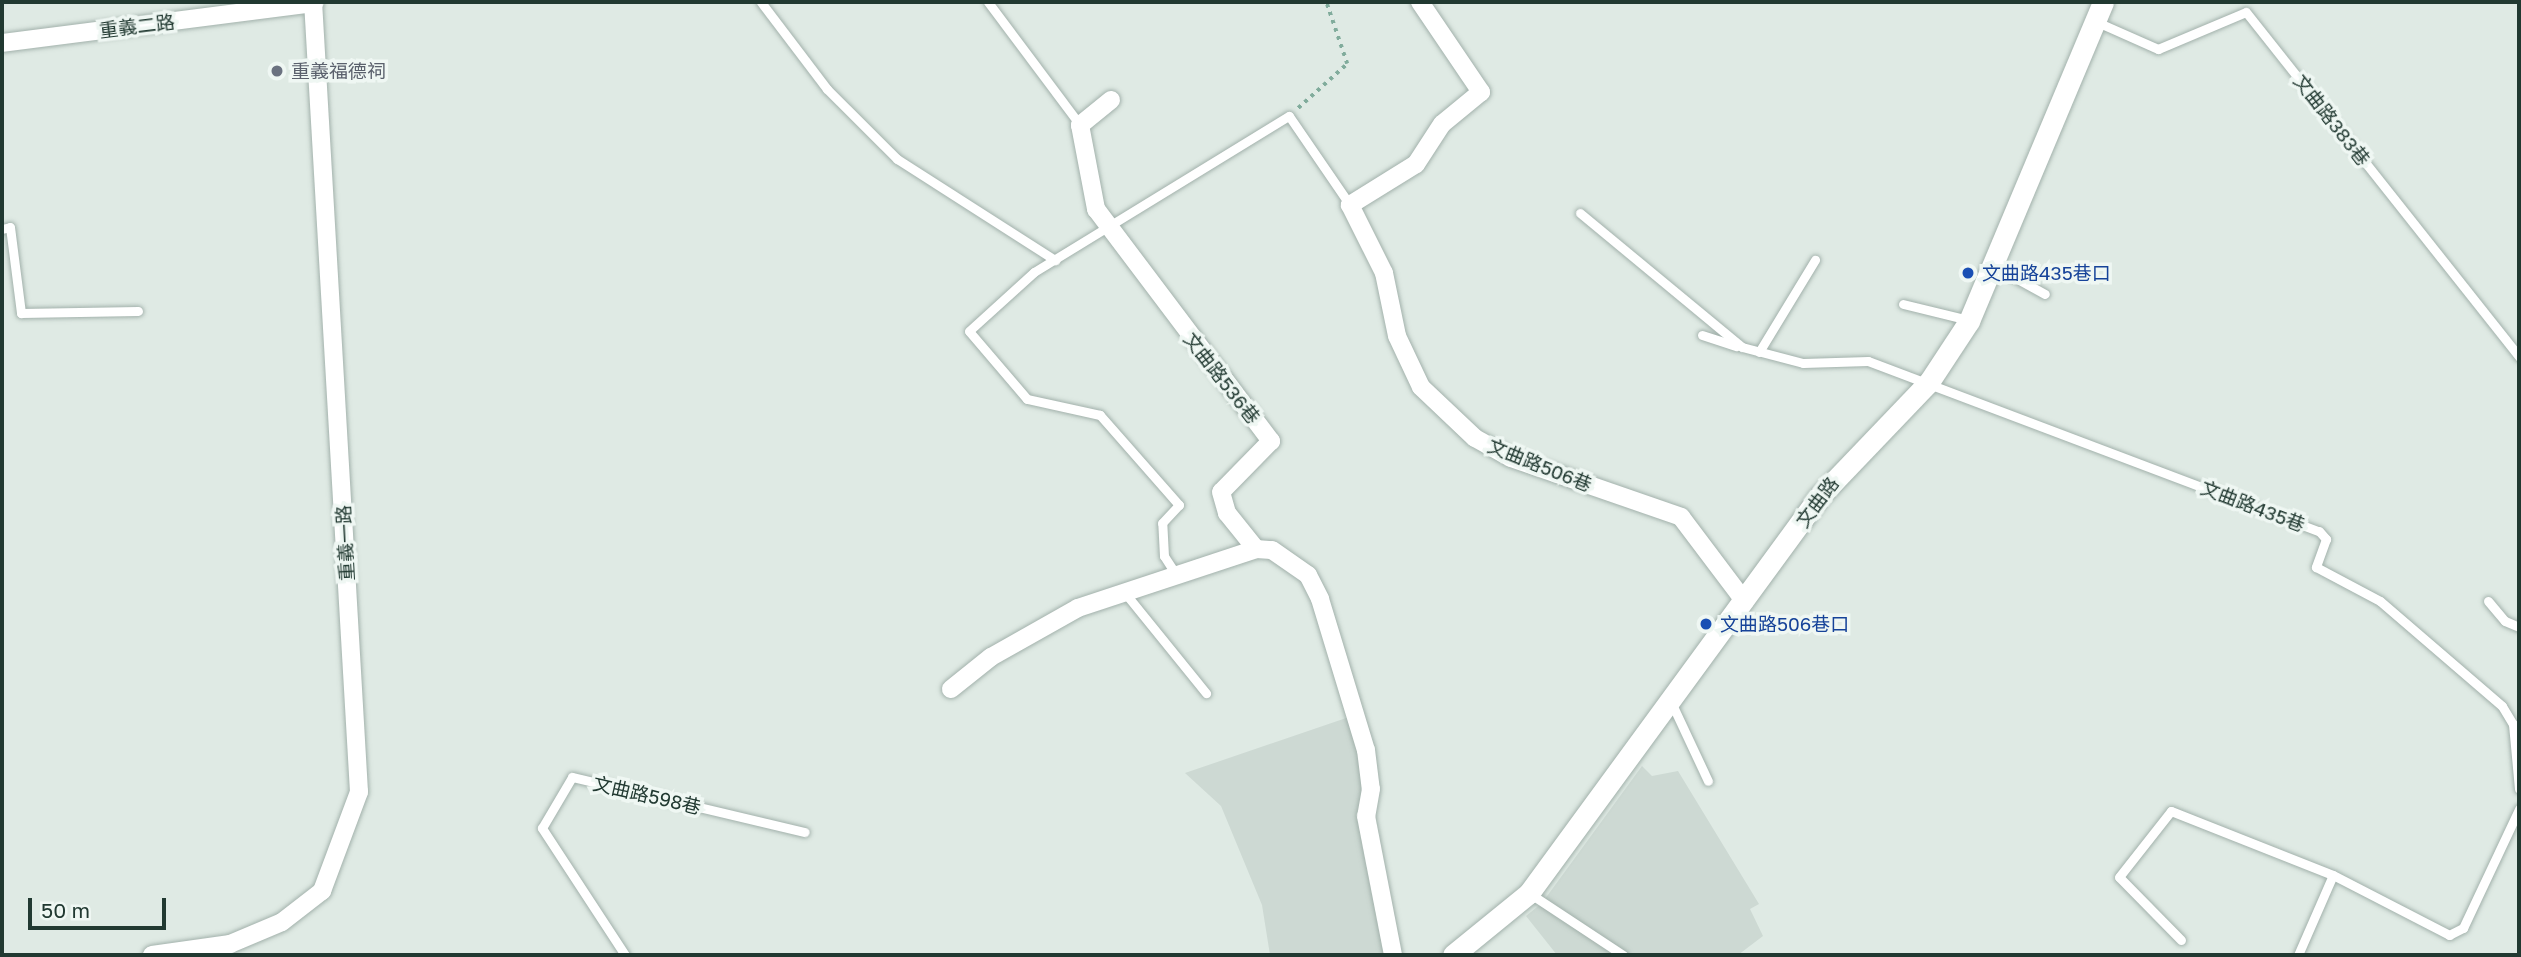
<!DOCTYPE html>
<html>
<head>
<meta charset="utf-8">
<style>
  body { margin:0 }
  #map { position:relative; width:2521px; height:957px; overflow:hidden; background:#dfeae4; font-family:"Golos Text","Noto Sans TC",sans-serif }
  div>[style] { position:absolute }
  .built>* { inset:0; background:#cdd9d3 }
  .path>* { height:3.5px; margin-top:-1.75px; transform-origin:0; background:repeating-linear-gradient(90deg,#81ac9c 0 3.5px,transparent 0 8.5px) }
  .roads { filter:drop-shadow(0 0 2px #a2b1ab) drop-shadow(0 0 2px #a2b1ab) }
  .lane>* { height:9px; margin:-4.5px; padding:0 4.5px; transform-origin:4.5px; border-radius:4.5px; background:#fff }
  .street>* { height:18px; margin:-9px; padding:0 9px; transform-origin:9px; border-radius:9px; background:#fff }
  .secondary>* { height:21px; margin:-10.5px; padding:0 10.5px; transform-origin:10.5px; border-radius:10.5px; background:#fff }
  .dots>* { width:19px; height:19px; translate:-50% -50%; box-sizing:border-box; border:4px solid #eff7f3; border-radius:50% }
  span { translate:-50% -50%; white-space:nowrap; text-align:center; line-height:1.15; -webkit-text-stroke:7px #eff7f3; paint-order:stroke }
  .street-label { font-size:19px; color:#213931 }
  .worship-label { font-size:19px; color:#5b616d }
  .left { translate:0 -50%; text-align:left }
  .transit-label { font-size:19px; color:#164399 }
  .frame { position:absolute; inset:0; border:4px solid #213931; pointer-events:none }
  .scale { position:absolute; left:28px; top:898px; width:138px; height:32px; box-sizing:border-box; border:4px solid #213931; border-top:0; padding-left:9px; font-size:21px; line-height:24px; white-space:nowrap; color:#213931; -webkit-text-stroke:5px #eff7f3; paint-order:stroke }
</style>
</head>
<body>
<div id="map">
  <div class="built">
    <i style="clip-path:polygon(1352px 716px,1371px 767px,1365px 862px,1397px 955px,1270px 955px,1262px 905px,1221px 806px,1185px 773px)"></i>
    <i style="clip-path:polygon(1642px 766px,1652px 776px,1678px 771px,1759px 904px,1750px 909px,1763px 936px,1738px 955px,1557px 955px,1526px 916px,1542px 903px)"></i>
  </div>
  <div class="path">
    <i style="left:1298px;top:108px;width:66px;rotate:-41.9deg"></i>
    <i style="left:1347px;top:64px;width:65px;rotate:-108.7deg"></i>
  </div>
  <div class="roads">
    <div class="lane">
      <i style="left:761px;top:2px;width:109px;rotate:52.8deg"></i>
      <i style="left:827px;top:89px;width:99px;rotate:45deg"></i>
      <i style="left:897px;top:159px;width:188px;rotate:32.6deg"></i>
      <i style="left:988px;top:2px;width:154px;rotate:53.2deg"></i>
      <i style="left:2097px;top:22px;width:67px;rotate:23.9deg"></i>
      <i style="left:2158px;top:49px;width:95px;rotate:-22.8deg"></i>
      <i style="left:2246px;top:12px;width:440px;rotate:51.6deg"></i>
      <i style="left:1580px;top:213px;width:210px;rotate:39.6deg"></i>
      <i style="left:1742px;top:347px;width:63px;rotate:14.7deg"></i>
      <i style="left:1803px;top:363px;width:65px;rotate:-1.8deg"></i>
      <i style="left:1868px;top:361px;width:482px;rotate:20.7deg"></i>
      <i style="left:2319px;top:531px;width:11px;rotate:49deg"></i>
      <i style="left:2326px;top:539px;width:30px;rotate:110deg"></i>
      <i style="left:2316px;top:567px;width:72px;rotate:28deg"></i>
      <i style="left:2380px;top:601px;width:161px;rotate:40.7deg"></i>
      <i style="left:2502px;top:706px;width:21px;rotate:59deg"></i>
      <i style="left:2513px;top:724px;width:65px;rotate:84.7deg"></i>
      <i style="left:2px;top:229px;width:8px;rotate:-14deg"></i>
      <i style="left:10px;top:227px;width:87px;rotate:82.7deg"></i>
      <i style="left:21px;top:313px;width:117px;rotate:-1deg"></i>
      <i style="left:1994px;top:266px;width:58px;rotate:28.8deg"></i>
      <i style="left:1903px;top:304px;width:67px;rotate:13.8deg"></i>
      <i style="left:1702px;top:335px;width:36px;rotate:18deg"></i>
      <i style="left:1759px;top:352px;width:108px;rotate:-58.7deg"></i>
      <i style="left:1177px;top:576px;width:24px;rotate:-123deg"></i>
      <i style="left:1164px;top:556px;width:33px;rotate:-93deg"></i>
      <i style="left:1162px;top:523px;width:25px;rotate:-47deg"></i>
      <i style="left:1179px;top:505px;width:120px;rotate:-131.3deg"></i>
      <i style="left:1100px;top:415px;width:75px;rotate:-167.6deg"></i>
      <i style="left:1027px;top:399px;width:89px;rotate:-130.5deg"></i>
      <i style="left:969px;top:331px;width:88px;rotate:-42.2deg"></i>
      <i style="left:1034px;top:272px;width:299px;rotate:-31.5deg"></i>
      <i style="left:1289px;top:116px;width:108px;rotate:55.6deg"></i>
      <i style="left:1125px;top:593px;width:129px;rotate:51deg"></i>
      <i style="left:2488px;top:601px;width:26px;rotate:50deg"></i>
      <i style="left:2505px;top:621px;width:15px;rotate:23deg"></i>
      <i style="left:1671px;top:702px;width:87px;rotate:64.9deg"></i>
      <i style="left:1529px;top:893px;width:113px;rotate:33.4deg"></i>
      <i style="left:2181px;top:940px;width:88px;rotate:-134.5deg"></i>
      <i style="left:2119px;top:877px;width:84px;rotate:-51.8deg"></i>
      <i style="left:2171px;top:811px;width:174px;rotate:21.6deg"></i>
      <i style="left:2333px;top:875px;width:131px;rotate:27.3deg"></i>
      <i style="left:2449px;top:935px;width:16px;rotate:-27deg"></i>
      <i style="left:2463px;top:928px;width:132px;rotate:-64.8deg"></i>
      <i style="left:625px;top:955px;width:152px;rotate:-123.2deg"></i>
      <i style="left:542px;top:828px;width:59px;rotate:-59.5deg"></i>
      <i style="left:572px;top:777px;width:239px;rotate:13.3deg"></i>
      <i style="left:2298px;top:955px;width:87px;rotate:-66.4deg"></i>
    </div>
    <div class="street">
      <i style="left:1420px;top:2px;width:109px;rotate:55.9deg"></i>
      <i style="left:1481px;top:92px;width:50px;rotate:140.6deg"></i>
      <i style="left:1442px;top:124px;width:48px;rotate:123deg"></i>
      <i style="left:1416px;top:164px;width:78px;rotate:148.2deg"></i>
      <i style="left:1350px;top:205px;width:76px;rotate:63.4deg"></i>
      <i style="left:1384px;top:273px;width:64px;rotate:78.3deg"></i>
      <i style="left:1397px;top:336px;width:56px;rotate:64.8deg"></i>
      <i style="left:1421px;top:387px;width:74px;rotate:43.4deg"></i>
      <i style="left:1475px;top:438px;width:41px;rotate:29.1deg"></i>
      <i style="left:1511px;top:458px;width:180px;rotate:19.1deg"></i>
      <i style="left:1681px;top:517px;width:106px;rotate:53deg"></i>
      <i style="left:2px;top:43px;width:315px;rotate:-7.3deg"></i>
      <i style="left:1111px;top:100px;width:40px;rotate:141deg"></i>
      <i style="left:1080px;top:125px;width:86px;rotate:79.2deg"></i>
      <i style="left:1096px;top:209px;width:291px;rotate:53deg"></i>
      <i style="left:1271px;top:441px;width:71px;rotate:134.4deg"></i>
      <i style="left:1221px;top:492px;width:22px;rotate:74deg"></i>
      <i style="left:1227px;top:513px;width:46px;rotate:51.1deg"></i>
      <i style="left:1256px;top:549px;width:16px;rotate:4deg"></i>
      <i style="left:1272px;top:550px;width:44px;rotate:34.8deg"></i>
      <i style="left:1308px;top:575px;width:27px;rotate:63deg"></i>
      <i style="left:1320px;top:599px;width:158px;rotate:73.1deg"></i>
      <i style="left:1366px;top:750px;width:39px;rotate:83deg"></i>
      <i style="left:1371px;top:789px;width:27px;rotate:100deg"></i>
      <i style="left:1366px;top:816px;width:142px;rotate:79deg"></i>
      <i style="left:951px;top:689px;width:51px;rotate:-38.7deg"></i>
      <i style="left:991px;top:657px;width:100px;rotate:-29.4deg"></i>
      <i style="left:1078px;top:608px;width:188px;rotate:-18.3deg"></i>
      <i style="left:152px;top:955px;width:79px;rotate:-8deg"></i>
      <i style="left:230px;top:944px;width:56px;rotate:-22.9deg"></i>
      <i style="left:282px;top:922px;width:51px;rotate:-37.8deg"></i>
      <i style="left:322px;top:891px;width:106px;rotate:-69.5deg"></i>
      <i style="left:359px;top:792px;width:791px;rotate:-93.33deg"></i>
    </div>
    <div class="secondary">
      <i style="left:1453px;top:955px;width:98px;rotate:-39.2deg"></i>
      <i style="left:1529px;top:893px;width:491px;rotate:-53.8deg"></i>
      <i style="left:1819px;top:497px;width:159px;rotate:-46.3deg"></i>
      <i style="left:1929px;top:382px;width:73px;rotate:-56.7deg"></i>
      <i style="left:1969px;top:321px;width:346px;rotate:-67.2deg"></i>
    </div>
  </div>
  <div class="dots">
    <i style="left:277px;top:71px;background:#6b7280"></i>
    <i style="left:1968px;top:273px;background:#1a4fb4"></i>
    <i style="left:1706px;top:624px;background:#1a4fb4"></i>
  </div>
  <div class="street-label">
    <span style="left:137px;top:26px;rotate:-7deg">重義二路</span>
    <span style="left:2332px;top:120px;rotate:52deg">文曲路383巷</span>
    <span style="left:1222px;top:378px;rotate:52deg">文曲路536巷</span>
    <span style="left:1540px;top:465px;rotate:22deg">文曲路506巷</span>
    <span style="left:1817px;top:502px;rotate:-53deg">文曲路</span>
    <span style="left:2253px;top:506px;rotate:21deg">文曲路435巷</span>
    <span style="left:345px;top:543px;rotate:-93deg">重義一路</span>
    <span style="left:647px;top:795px;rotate:13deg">文曲路598巷</span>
  </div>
  <div class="worship-label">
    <span class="left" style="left:291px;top:71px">重義福德祠</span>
  </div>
  <div class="transit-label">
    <span class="left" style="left:1982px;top:273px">文曲路435巷口</span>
    <span class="left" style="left:1720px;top:624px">文曲路506巷口</span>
  </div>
  <div class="frame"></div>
  <div class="scale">50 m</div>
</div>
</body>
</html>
